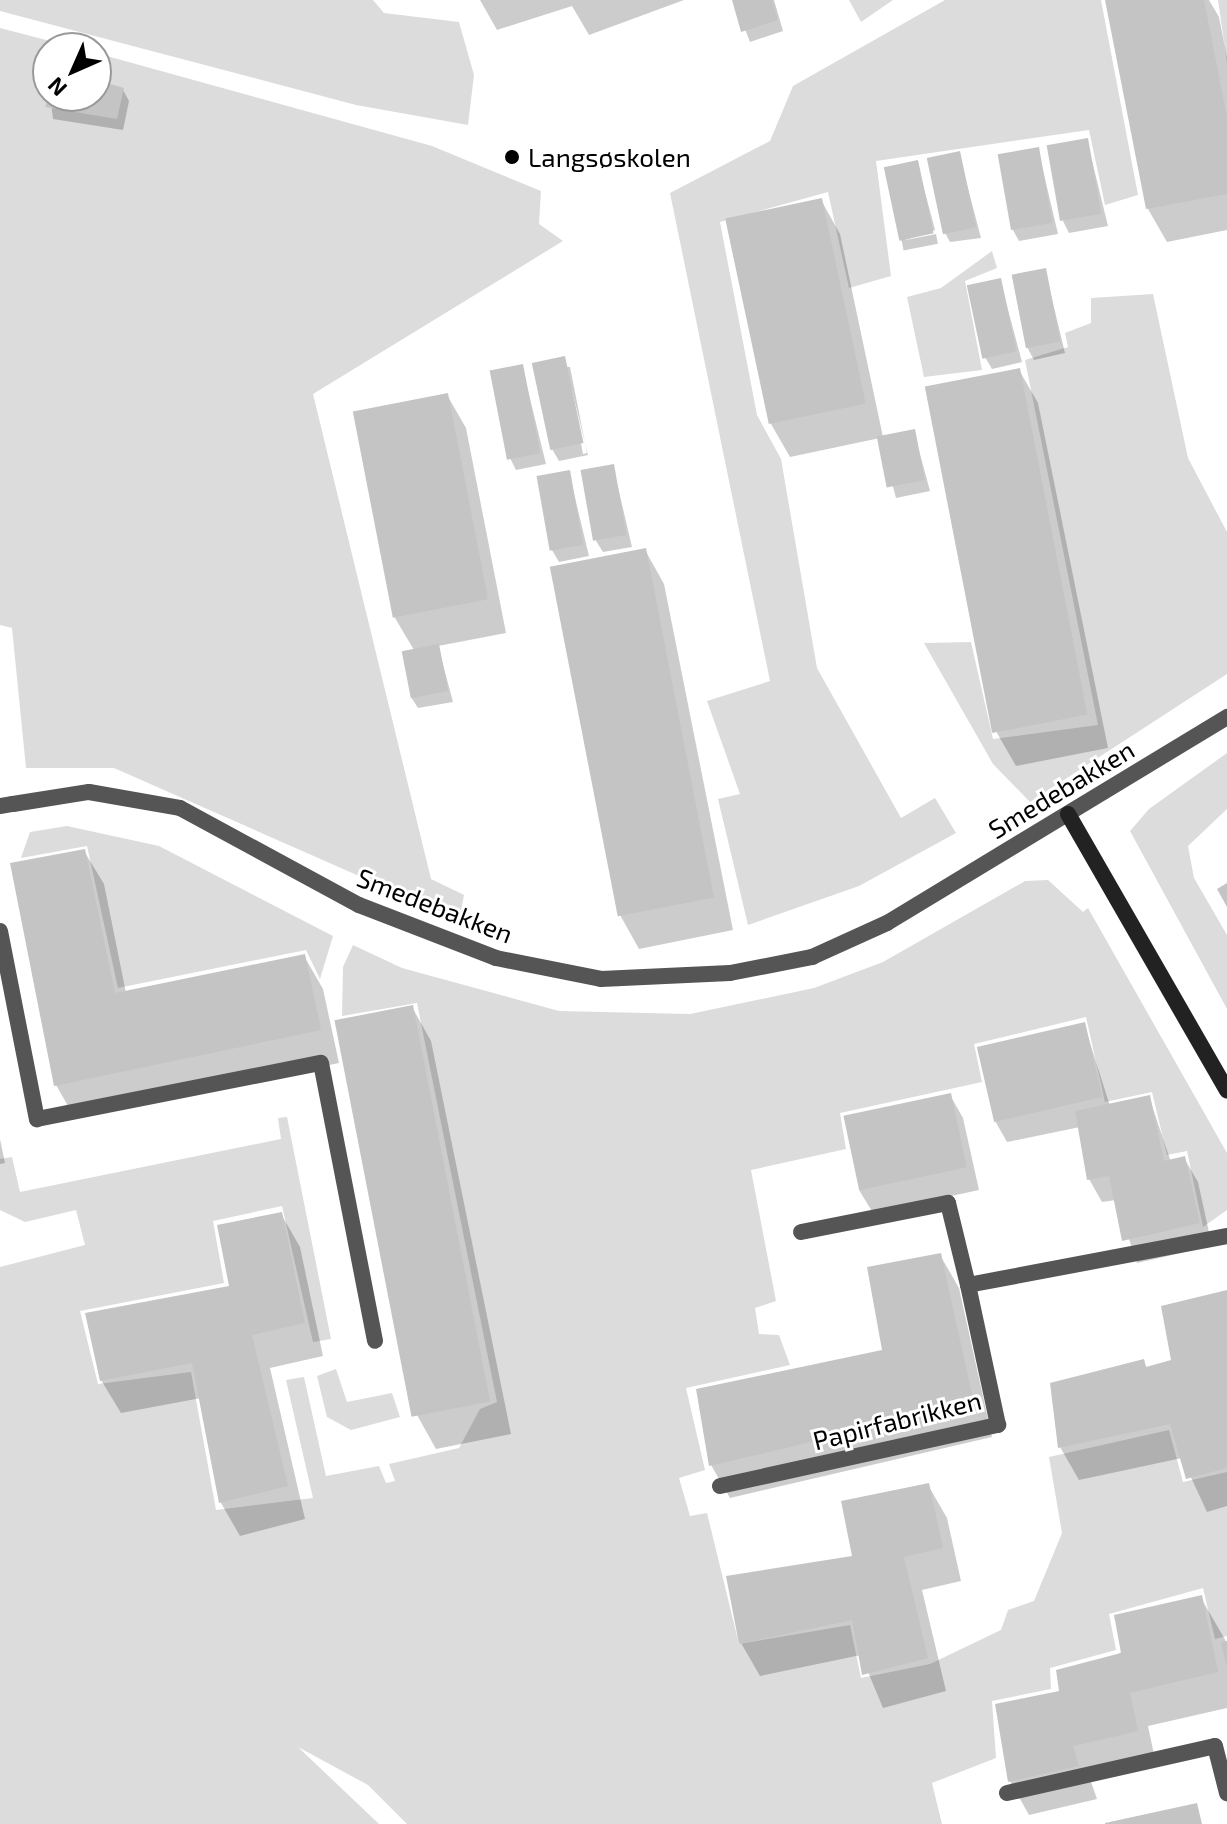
<!DOCTYPE html>
<html>
<head>
<meta charset="utf-8">
<style>
  body { margin:0 }
  #map { position:relative; width:1227px; height:1824px; overflow:hidden; background:#fff; font-family:"Exo 2",sans-serif }
  div>[style] { position:absolute }
  .green>* { inset:0; background:#dcdcdc }
  .shadow>* { inset:0; background:#0003; transform-origin:0 0 }
  .building>* { inset:0; background:#c4c4c4; transform-origin:0 0 }
  .lane>* { height:16px; margin:-8px; padding:0 8px; transform-origin:8px; border-radius:8px; background:#555 }
  .street>* { height:16px; margin:-8px; padding:0 8px; transform-origin:8px; border-radius:8px; background:#555 }
  .secondary>* { height:16px; margin:-8px; padding:0 8px; transform-origin:8px; border-radius:8px; background:#222 }
  .dots>* { width:22px; height:22px; translate:-50% -50%; box-sizing:border-box; border:4px solid #fff; border-radius:50% }
  span { translate:-50% -50%; white-space:nowrap; text-align:center; line-height:1.15; -webkit-text-stroke:6px #fff; paint-order:stroke }
  .poi-label { font-size:26px; color:#000 }
  .left { translate:0 -50%; text-align:left }
  .street-label { font-size:26px; color:#000 }
  .north { position:absolute; left:32px; top:32px; width:80px; height:80px; box-sizing:border-box; background:#fff; border:2px solid #999; border-radius:50%; rotate:225deg; font-size:22px; font-weight:700; line-height:32px; text-align:center; color:#000 }
  .north::after { content:''; display:block; margin:auto; width:28px; height:36px; background:#000; clip-path:polygon(50% 0,100% 100%,50% 72%,0 100%) }
</style>
</head>
<body>
<div id="map">
  <div class="green">
    <i style="clip-path:polygon(0 0,373px 0,384px 13px,459px 22px,474px 75px,468px 125px,356px 105px,0 11px)"></i>
    <i style="clip-path:polygon(849px 0,893px 0,861px 22px)"></i>
    <i style="clip-path:polygon(945px 0,1101px 0,1138px 195px,1105px 205px,1089px 130px,876px 161px,891px 276px,849px 288px,828px 192px,720px 222px,757px 415px,781px 459px,817px 668px,901px 818px,935px 798px,956px 833px,859px 886px,748px 925px,718px 799px,740px 794px,707px 701px,770px 681px,670px 193px,770px 141px,793px 86px)"></i>
    <i style="clip-path:polygon(1218px 0,1227px 0,1227px 63px)"></i>
    <i style="clip-path:polygon(0 28px,77px 48px,48px 48px,48px 96px,96px 96px,96px 53px,432px 146px,541px 191px,539px 224px,563px 241px,313px 394px,431px 879px,464px 895px,459px 920px,114px 768px,26px 768px,12px 628px,0 625px)"></i>
    <i style="clip-path:polygon(992px 251px,997px 268px,965px 281px,982px 370px,924px 377px,907px 297px,941px 288px)"></i>
    <i style="clip-path:polygon(1153px 294px,1188px 458px,1227px 532px,1227px 674px,1030px 802px,993px 764px,924px 643px,971px 642px,993px 739px,1098px 725px,1025px 360px,1068px 347px,1065px 333px,1091px 323px,1091px 298px)"></i>
    <i style="clip-path:polygon(1227px 753px,1227px 809px,1188px 846px,1194px 878px,1227px 935px,1227px 1009px,1130px 831px,1149px 809px)"></i>
    <i style="clip-path:polygon(67px 826px,159px 846px,333px 936px,320px 979px,306px 950px,118px 988px,87px 846px,21px 858px,30px 832px)"></i>
    <i style="clip-path:polygon(1048px 880px,1083px 912px,1088px 908px,1227px 1153px,1227px 1210px,1203px 1227px,1187px 1151px,1167px 1155px,1152px 1092px,1105px 1102px,1086px 1017px,974px 1044px,982px 1082px,840px 1113px,846px 1149px,751px 1170px,776px 1301px,755px 1308px,759px 1334px,779px 1335px,790px 1365px,686px 1388px,705px 1470px,679px 1478px,690px 1516px,707px 1513px,739px 1644px,850px 1625px,861px 1678px,930px 1664px,1001px 1630px,1008px 1610px,1034px 1601px,1062px 1533px,1049px 1457px,1169px 1430px,1183px 1482px,1227px 1472px,1227px 1636px,1215px 1639px,1203px 1588px,1109px 1614px,1116px 1650px,1050px 1668px,1051px 1689px,992px 1701px,996px 1758px,932px 1783px,942px 1824px,407px 1824px,368px 1785px,298px 1747px,379px 1824px,0 1824px,0 1267px,85px 1245px,76px 1210px,25px 1222px,0 1210px,0 1159px,12px 1157px,20px 1192px,281px 1139px,278px 1118px,287px 1117px,331px 1339px,313px 1342px,282px 1206px,213px 1221px,224px 1283px,80px 1311px,98px 1384px,191px 1372px,216px 1510px,313px 1498px,286px 1380px,304px 1377px,326px 1476px,379px 1466px,386px 1483px,395px 1481px,389px 1464px,459px 1448px,480px 1409px,497px 1402px,417px 1003px,342px 1016px,343px 967px,353px 945px,402px 968px,559px 1011px,690px 1014px,814px 988px,883px 962px,1025px 881px)"></i>
    <i style="clip-path:polygon(336px 1369px,347px 1402px,392px 1393px,400px 1417px,351px 1430px,327px 1417px,317px 1376px)"></i>
  </div>
  <div class="shadow">
    <i style="clip-path:polygon(480px 0,684px 0,589px 35px,572px 6px,497px 30px)"></i>
    <i style="clip-path:polygon(734px 0,774px 0,783px 31px,750px 42px)"></i>
    <i style="clip-path:polygon(1117px 0,1209px 0,1219px 17px,1227px 58px,1227px 230px,1167px 242px,1148px 209px)"></i>
    <i style="clip-path:polygon(96px 82px,123px 90px,129px 101px,123px 130px,53px 119px,50px 96px,96px 96px)"></i>
    <i style="clip-path:polygon(1087px 140px,1108px 226px,1069px 233px,1063px 221px)"></i>
    <i style="clip-path:polygon(1038px 149px,1058px 234px,1019px 241px,1013px 230px)"></i>
    <i style="clip-path:polygon(959px 154px,981px 238px,950px 242px,944px 231px)"></i>
    <i style="clip-path:polygon(917px 162px,935px 230px,902px 241px,901px 240px)"></i>
    <i style="clip-path:polygon(821px 200px,840px 234px,883px 437px,914px 432px,930px 491px,896px 498px,880px 438px,790px 457px,771px 424px,728px 220px)"></i>
    <i style="left:936px;top:234px;width:10px;height:35px;rotate:79deg"></i>
    <i style="clip-path:polygon(1045px 270px,1065px 353px,1034px 360px,1028px 349px)"></i>
    <i style="clip-path:polygon(1000px 280px,1022px 362px,992px 369px,985px 357px)"></i>
    <i style="clip-path:polygon(evenodd,564px 358px,588px 455px,559px 461px,552px 449px,564px 358px,566px 367px,570px 367px,587px 453px,583px 454px,566px 367px)"></i>
    <i style="clip-path:polygon(522px 366px,546px 464px,516px 470px,510px 458px)"></i>
    <i style="clip-path:polygon(1019px 370px,1038px 403px,1108px 748px,1016px 766px,997px 733px,927px 388px)"></i>
    <i style="clip-path:polygon(447px 395px,466px 428px,506px 633px,438px 646px,453px 702px,418px 708px,411px 697px,414px 650px,395px 618px,355px 413px)"></i>
    <i style="clip-path:polygon(613px 466px,632px 547px,603px 552px,596px 541px)"></i>
    <i style="clip-path:polygon(569px 473px,589px 556px,559px 562px,552px 550px)"></i>
    <i style="clip-path:polygon(645px 550px,664px 584px,733px 930px,639px 949px,620px 915px)"></i>
    <i style="clip-path:polygon(84px 851px,104px 884px,126px 993px,304px 956px,323px 989px,339px 1063px,75px 1118px,56px 1085px)"></i>
    <i style="clip-path:polygon(412px 1007px,431px 1041px,511px 1434px,436px 1449px,417px 1415px)"></i>
    <i style="clip-path:polygon(1084px 1024px,1110px 1106px,1149px 1097px,1171px 1162px,1184px 1158px,1198px 1182px,1212px 1246px,1137px 1263px,1116px 1200px,1102px 1202px,1089px 1179px,1080px 1127px,1007px 1142px,994px 1119px)"></i>
    <i style="clip-path:polygon(950px 1095px,963px 1118px,979px 1190px,873px 1213px,859px 1190px)"></i>
    <i style="clip-path:polygon(0 1139px,5px 1163px,0 1164px)"></i>
    <i style="clip-path:polygon(281px 1214px,300px 1247px,323px 1356px,270px 1368px,305px 1519px,240px 1536px,221px 1503px,201px 1398px,121px 1413px,101px 1380px,231px 1287px)"></i>
    <i style="clip-path:polygon(940px 1255px,959px 1288px,992px 1437px,730px 1498px,711px 1465px,885px 1352px)"></i>
    <i style="clip-path:polygon(1227px 1292px,1227px 1506px,1207px 1512px,1182px 1458px,1079px 1480px,1060px 1447px,1143px 1361px,1147px 1368px,1173px 1361px)"></i>
    <i style="clip-path:polygon(928px 1485px,947px 1518px,961px 1581px,922px 1590px,946px 1691px,883px 1708px,861px 1655px,760px 1676px,741px 1643px,855px 1558px)"></i>
    <i style="clip-path:polygon(1201px 1598px,1227px 1643px,1227px 1708px,1148px 1726px,1156px 1764px,1090px 1779px,1097px 1799px,1029px 1815px,1010px 1781px,1061px 1693px)"></i>
  </div>
  <div class="building">
    <i style="clip-path:polygon(732px 0,772px 0,778px 20px,741px 32px)"></i>
    <i style="clip-path:polygon(1105px 0,1204px 0,1227px 117px,1227px 194px,1146px 209px)"></i>
    <i style="clip-path:polygon(96px 80px,124px 88px,117px 119px,45px 107px,49px 96px,96px 96px)"></i>
    <i style="left:1088px;top:138px;width:77px;height:42px;rotate:80deg"></i>
    <i style="left:1039px;top:147px;width:77px;height:42px;rotate:80deg"></i>
    <i style="left:960px;top:151px;width:78px;height:34px;rotate:78deg"></i>
    <i style="left:918px;top:160px;width:75px;height:35px;rotate:78deg"></i>
    <i style="left:822px;top:198px;width:210px;height:99px;rotate:78deg"></i>
    <i style="left:1046px;top:268px;width:75px;height:35px;rotate:79deg"></i>
    <i style="left:1001px;top:278px;width:75px;height:35px;rotate:78deg"></i>
    <i style="left:565px;top:356px;width:89px;height:34px;rotate:78deg"></i>
    <i style="left:523px;top:364px;width:91px;height:34px;rotate:79deg"></i>
    <i style="left:1020px;top:368px;width:353px;height:97px;rotate:79deg"></i>
    <i style="left:448px;top:393px;width:210px;height:97px;rotate:79deg"></i>
    <i style="left:915px;top:429px;width:52px;height:39px;rotate:79deg"></i>
    <i style="left:614px;top:464px;width:72px;height:34px;rotate:80deg"></i>
    <i style="left:570px;top:470px;width:76px;height:34px;rotate:80deg"></i>
    <i style="left:646px;top:548px;width:356px;height:98px;rotate:79deg"></i>
    <i style="left:439px;top:644px;width:48px;height:38px;rotate:79deg"></i>
    <i style="clip-path:polygon(85px 849px,115px 993px,305px 954px,321px 1030px,54px 1086px,10px 863px)"></i>
    <i style="clip-path:polygon(1227px 883px,1227px 907px,1217px 889px)"></i>
    <i style="left:413px;top:1005px;width:404px;height:80px;rotate:79deg"></i>
    <i style="left:1085px;top:1022px;width:77px;height:111px;rotate:77deg"></i>
    <i style="left:951px;top:1093px;width:76px;height:110px;rotate:78deg"></i>
    <i style="clip-path:polygon(1150px 1095px,1164px 1161px,1185px 1156px,1200px 1223px,1122px 1241px,1109px 1176px,1087px 1180px,1075px 1111px)"></i>
    <i style="clip-path:polygon(282px 1212px,305px 1323px,252px 1335px,288px 1486px,219px 1503px,192px 1363px,100px 1381px,85px 1313px,229px 1286px,217px 1225px)"></i>
    <i style="clip-path:polygon(941px 1253px,974px 1404px,709px 1466px,696px 1389px,882px 1350px,867px 1267px)"></i>
    <i style="clip-path:polygon(1227px 1290px,1227px 1468px,1186px 1479px,1170px 1424px,1058px 1448px,1050px 1383px,1144px 1359px,1146px 1367px,1171px 1360px,1161px 1306px)"></i>
    <i style="clip-path:polygon(929px 1483px,943px 1548px,904px 1557px,928px 1658px,862px 1675px,852px 1620px,739px 1644px,726px 1576px,852px 1556px,841px 1501px)"></i>
    <i style="clip-path:polygon(1202px 1595px,1218px 1672px,1130px 1693px,1138px 1731px,1073px 1746px,1079px 1766px,1008px 1782px,995px 1704px,1059px 1691px,1056px 1670px,1121px 1653px,1114px 1615px)"></i>
    <i style="clip-path:polygon(1227px 1641px,1227px 1664px,1226px 1664px,1221px 1642px)"></i>
    <i style="clip-path:polygon(1197px 1803px,1202px 1824px,1105px 1824px,1105px 1823px)"></i>
  </div>
  <div class="lane">
    <i style="left:0;top:806px;width:13px;rotate:-9deg"></i>
    <i style="left:0;top:931px;width:192px;rotate:78.9deg"></i>
    <i style="left:37px;top:1119px;width:289px;rotate:-11.2deg"></i>
    <i style="left:321px;top:1063px;width:283px;rotate:79deg"></i>
  </div>
  <div class="street">
    <i style="left:13px;top:804px;width:77px;rotate:-9deg"></i>
    <i style="left:89px;top:792px;width:92px;rotate:10deg"></i>
    <i style="left:180px;top:808px;width:204px;rotate:28.5deg"></i>
    <i style="left:359px;top:905px;width:147px;rotate:21.1deg"></i>
    <i style="left:496px;top:958px;width:107px;rotate:11.3deg"></i>
    <i style="left:601px;top:979px;width:129px;rotate:-2.7deg"></i>
    <i style="left:730px;top:973px;width:84px;rotate:-11deg"></i>
    <i style="left:812px;top:957px;width:82px;rotate:-24.4deg"></i>
    <i style="left:887px;top:923px;width:398px;rotate:-31.2deg"></i>
    <i style="left:801px;top:1232px;width:150px;rotate:-11.2deg"></i>
    <i style="left:948px;top:1203px;width:84px;rotate:76.3deg"></i>
    <i style="left:720px;top:1486px;width:285px;rotate:-12.4deg"></i>
    <i style="left:998px;top:1425px;width:143px;rotate:-102.1deg"></i>
    <i style="left:968px;top:1285px;width:264px;rotate:-10.7deg"></i>
    <i style="left:1007px;top:1793px;width:213px;rotate:-12.7deg"></i>
    <i style="left:1215px;top:1746px;width:49px;rotate:75.7deg"></i>
  </div>
  <div class="secondary">
    <i style="left:1068px;top:814px;width:319px;rotate:60.1deg"></i>
  </div>
  <div class="dots">
    <i style="left:512px;top:157px;background:#000"></i>
  </div>
  <div class="poi-label">
    <span class="left" style="left:528px;top:157px">Langsøskolen</span>
  </div>
  <div class="street-label">
    <span style="left:1061px;top:789px;rotate:-31deg">Smedebakken</span>
    <span style="left:435px;top:905px;rotate:21deg">Smedebakken</span>
    <span style="left:897px;top:1420px;rotate:-14deg">Papirfabrikken</span>
  </div>
  <div class="north">N</div>
</div>
</body>
</html>
